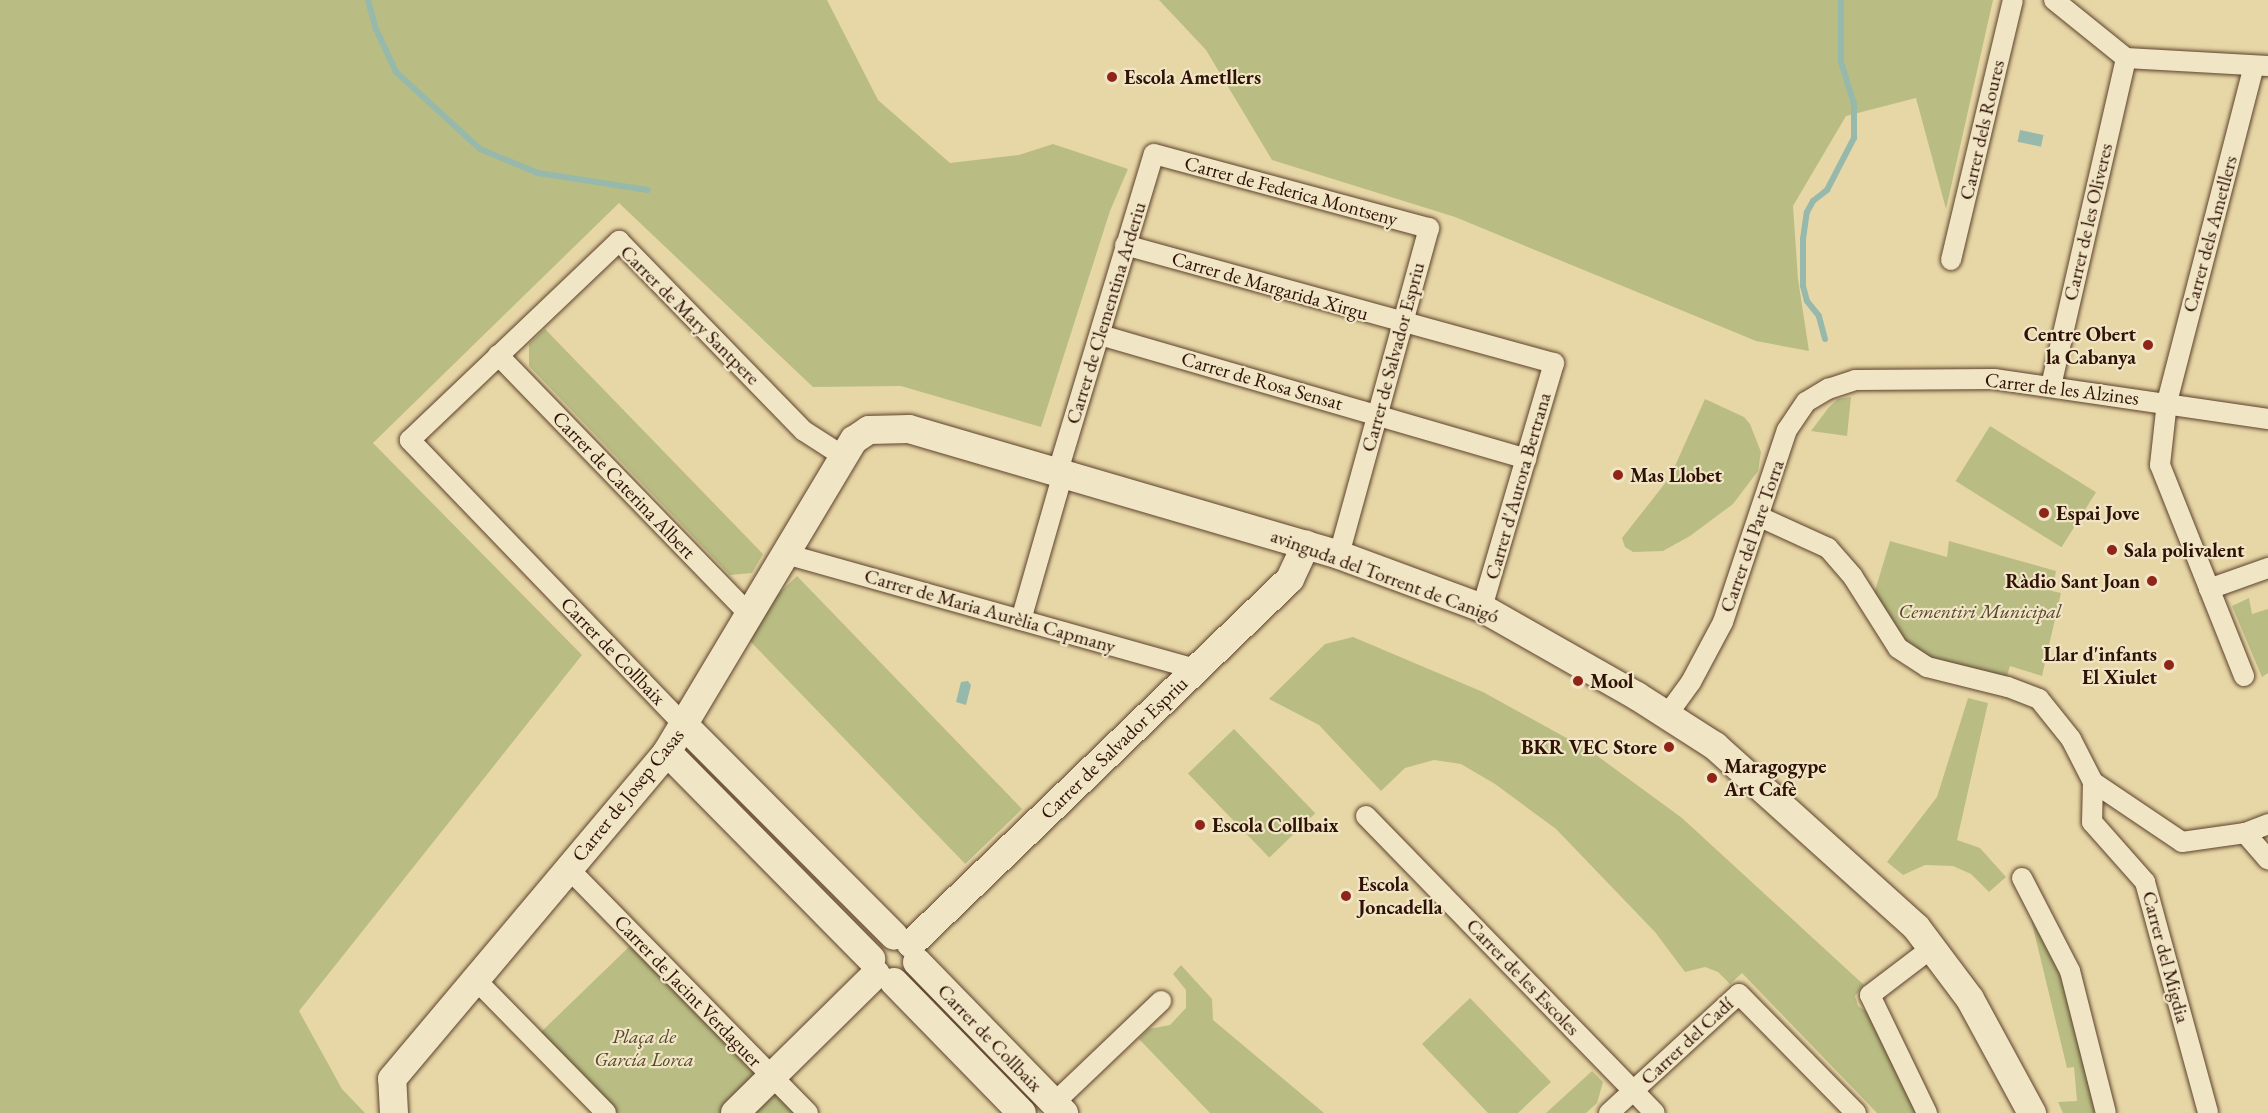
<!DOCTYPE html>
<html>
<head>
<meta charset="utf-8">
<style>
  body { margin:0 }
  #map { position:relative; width:2268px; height:1113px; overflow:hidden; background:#e8d7a6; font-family:"EB Garamond",serif }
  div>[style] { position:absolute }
  .green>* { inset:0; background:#b9bd84; transform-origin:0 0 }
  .water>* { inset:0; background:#97b9ab; transform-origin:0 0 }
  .stream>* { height:6px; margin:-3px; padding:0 3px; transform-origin:3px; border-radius:3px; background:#97b9ab }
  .roads { filter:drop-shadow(0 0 2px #5d422d) drop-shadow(0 0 2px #5d422d) }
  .street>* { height:20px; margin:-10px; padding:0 10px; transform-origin:10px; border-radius:10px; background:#f0e5c5 }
  .secondary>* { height:28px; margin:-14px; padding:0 14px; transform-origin:14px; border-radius:14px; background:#f0e5c5 }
  .dots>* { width:16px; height:16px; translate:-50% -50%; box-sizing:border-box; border:3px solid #f0e5c5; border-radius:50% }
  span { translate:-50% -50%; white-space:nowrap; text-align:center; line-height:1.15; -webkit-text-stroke:4.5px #f0e5c5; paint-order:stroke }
  .poi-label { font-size:20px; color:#2f1105; font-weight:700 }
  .left { translate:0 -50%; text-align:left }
  .right { translate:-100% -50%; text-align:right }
  .street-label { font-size:20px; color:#2f1105 }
  .park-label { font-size:20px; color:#58452b; font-style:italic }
</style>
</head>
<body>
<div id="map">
  <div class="green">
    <i style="clip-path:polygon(0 0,827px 0,878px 100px,950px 163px,1019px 155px,1053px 144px,1128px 169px,1110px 211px,1041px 427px,901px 386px,813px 387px,619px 203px,373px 443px,582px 655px,299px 1011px,342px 1089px,365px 1113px,0 1113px)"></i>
    <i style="clip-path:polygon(1159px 0,1993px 0,1946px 209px,1916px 98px,1846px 116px,1793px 206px,1798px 279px,1809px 351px,1756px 341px,1455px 217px,1272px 160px,1206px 50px)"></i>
    <i style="clip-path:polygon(545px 329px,763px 554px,752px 573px,730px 575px,529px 366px,529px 344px)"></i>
    <i style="clip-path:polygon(1851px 397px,1847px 436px,1811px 431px,1829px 407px,1838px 399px)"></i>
    <i style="clip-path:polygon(1705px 399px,1744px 417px,1750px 424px,1761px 452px,1758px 471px,1733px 504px,1690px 536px,1663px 551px,1633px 552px,1625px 547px,1622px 538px,1670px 477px)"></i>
    <i style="left:1990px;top:426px;width:125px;height:65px;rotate:32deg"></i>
    <i style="clip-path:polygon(1890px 541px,1947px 557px,1949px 541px,2056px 571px,2052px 591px,2061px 593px,2042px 676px,2010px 666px,2006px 679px,1920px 654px,1903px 640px,1874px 594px)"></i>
    <i style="left:797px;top:576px;width:324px;height:79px;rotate:46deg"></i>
    <i style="clip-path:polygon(2249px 598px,2252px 614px,2268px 609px,2268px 673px,2262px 677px,2232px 606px)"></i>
    <i style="clip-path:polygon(1353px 637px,1483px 692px,1592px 752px,1682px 818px,1864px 985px,1855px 996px,1858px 1006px,1873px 1016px,1917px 1113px,1877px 1113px,1742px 973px,1730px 984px,1718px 972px,1705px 967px,1685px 972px,1655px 932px,1556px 829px,1495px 784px,1461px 764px,1434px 760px,1405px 768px,1381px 791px,1319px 725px,1269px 699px,1325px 644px)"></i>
    <i style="clip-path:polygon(1968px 698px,1988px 703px,1957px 840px,1980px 848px,2006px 877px,1989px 892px,1971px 874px,1953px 866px,1925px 865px,1903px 875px,1887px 862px,1937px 797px)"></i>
    <i style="left:1234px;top:729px;width:117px;height:64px;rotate:46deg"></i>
    <i style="clip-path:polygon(2031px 919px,2060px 974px,2096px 1113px,2063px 1113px,2058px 1102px,2077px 1101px,2074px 1067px,2067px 1068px)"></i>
    <i style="clip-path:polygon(633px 943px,798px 1113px,617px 1113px,540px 1033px)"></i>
    <i style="clip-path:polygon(1181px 965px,1212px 999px,1213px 1020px,1324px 1113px,1210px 1113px,1139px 1039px,1149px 1029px,1170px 1025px,1186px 1008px,1186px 990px,1173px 974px)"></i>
    <i style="clip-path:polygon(1470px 998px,1551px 1082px,1518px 1113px,1488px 1113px,1422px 1044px)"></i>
    <i style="clip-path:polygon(1592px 1071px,1603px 1082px,1597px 1103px,1586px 1113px,1546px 1113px)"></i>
  </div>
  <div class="water">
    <i style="left:2020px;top:130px;width:24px;height:12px;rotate:12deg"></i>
    <i style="clip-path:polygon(968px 681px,971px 685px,966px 705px,956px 702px,961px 682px)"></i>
  </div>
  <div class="stream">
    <i style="left:368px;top:0;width:30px;rotate:75deg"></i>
    <i style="left:376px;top:29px;width:47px;rotate:65.1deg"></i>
    <i style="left:396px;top:72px;width:114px;rotate:42.5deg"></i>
    <i style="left:480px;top:149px;width:63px;rotate:22.5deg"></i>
    <i style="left:538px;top:173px;width:111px;rotate:8.8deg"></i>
    <i style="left:1825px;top:339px;width:24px;rotate:-105deg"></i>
    <i style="left:1819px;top:316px;width:19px;rotate:-129deg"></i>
    <i style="left:1807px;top:301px;width:16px;rotate:-105deg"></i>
    <i style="left:1803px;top:286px;width:47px;rotate:-90deg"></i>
    <i style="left:1803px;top:239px;width:27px;rotate:-82deg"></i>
    <i style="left:1807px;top:212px;width:13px;rotate:-61deg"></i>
    <i style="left:1813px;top:201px;width:18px;rotate:-38deg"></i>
    <i style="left:1827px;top:190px;width:59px;rotate:-62.6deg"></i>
    <i style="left:1854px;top:138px;width:34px;rotate:-90deg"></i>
    <i style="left:1854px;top:104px;width:44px;rotate:-107.2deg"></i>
    <i style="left:1841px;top:62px;width:62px;rotate:-90deg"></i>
  </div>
  <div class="roads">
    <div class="street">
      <i style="left:2054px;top:0;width:92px;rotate:38.9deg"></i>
      <i style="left:2126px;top:58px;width:142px;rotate:3.2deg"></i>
      <i style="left:1125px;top:245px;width:445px;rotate:15.4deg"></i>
      <i style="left:1554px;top:363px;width:255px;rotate:106.4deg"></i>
      <i style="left:1951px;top:260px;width:267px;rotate:-76.6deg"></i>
      <i style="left:1100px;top:335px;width:444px;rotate:16.2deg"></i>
      <i style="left:498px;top:355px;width:362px;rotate:45.9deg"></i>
      <i style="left:2051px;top:386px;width:336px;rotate:-77.1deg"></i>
      <i style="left:1058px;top:471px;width:331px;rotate:-73.2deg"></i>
      <i style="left:1154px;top:154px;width:285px;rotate:15.1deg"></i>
      <i style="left:1429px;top:228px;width:339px;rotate:105.4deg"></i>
      <i style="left:1760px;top:517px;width:75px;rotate:24.5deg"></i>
      <i style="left:1828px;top:548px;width:38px;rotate:49deg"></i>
      <i style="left:1853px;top:577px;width:84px;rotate:57.6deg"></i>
      <i style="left:1898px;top:648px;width:35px;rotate:33deg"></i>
      <i style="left:1927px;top:667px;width:83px;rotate:13.9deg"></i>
      <i style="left:2008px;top:687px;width:33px;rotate:21deg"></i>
      <i style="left:2039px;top:699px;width:51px;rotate:51.3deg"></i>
      <i style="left:2071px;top:739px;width:48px;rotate:62.9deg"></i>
      <i style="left:2093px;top:782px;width:40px;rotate:91.4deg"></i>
      <i style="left:2092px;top:822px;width:80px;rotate:48.5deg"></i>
      <i style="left:2145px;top:882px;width:239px;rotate:74.7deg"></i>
      <i style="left:786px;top:554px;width:424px;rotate:15.7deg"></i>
      <i style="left:2209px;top:589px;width:63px;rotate:-19.6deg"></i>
      <i style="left:1021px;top:620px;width:152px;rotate:-74deg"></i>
      <i style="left:2244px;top:676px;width:227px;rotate:-111.7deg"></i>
      <i style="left:2160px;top:465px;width:63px;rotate:-83.7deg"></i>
      <i style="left:2167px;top:402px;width:347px;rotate:-75.5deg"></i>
      <i style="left:1667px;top:715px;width:41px;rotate:-54deg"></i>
      <i style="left:1691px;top:682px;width:68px;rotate:-61.9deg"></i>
      <i style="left:1723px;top:622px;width:202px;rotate:-71.6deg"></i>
      <i style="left:1787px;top:430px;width:34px;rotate:-56deg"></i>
      <i style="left:1806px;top:402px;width:26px;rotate:-31deg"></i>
      <i style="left:1828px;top:389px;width:28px;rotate:-18deg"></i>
      <i style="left:1855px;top:380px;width:139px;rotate:-0.4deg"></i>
      <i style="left:1994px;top:379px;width:277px;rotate:8.3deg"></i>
      <i style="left:685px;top:726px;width:397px;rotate:-133.9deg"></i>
      <i style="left:410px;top:440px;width:289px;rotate:-43.6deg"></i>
      <i style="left:619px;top:241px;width:265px;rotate:45.8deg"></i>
      <i style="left:804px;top:431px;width:46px;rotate:32.7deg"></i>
      <i style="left:2093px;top:782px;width:107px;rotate:34deg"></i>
      <i style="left:2182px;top:842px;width:64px;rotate:-8.1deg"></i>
      <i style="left:2245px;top:833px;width:25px;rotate:-21deg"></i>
      <i style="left:1366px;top:816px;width:414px;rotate:45.8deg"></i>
      <i style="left:2245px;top:833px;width:35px;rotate:49deg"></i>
      <i style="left:568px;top:868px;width:343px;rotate:45.6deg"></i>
      <i style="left:2022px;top:878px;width:105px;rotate:62.7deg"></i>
      <i style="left:2070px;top:971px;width:146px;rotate:75.8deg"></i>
      <i style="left:475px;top:979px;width:187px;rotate:45.6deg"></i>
      <i style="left:1054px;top:1103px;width:148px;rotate:-43.6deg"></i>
      <i style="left:1609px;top:1113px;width:176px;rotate:-42.5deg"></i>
      <i style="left:1739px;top:994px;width:167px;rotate:45.5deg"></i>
      <i style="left:1927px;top:1113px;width:131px;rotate:-115.8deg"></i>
      <i style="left:1870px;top:995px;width:79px;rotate:-37.3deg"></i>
    </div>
    <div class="secondary">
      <i style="left:685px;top:726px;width:296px;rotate:45.1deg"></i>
      <i style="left:667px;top:752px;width:291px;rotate:45.4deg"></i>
      <i style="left:911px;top:944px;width:526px;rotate:-43.92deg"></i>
      <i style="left:1290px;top:579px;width:38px;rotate:-65deg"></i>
      <i style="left:917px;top:962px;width:211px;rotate:45.8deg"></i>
      <i style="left:894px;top:982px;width:183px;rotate:45.7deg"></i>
      <i style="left:394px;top:1113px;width:34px;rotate:-93deg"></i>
      <i style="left:392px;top:1079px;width:427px;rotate:-49.9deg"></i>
      <i style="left:667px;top:752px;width:364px;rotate:-59.1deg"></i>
      <i style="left:854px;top:440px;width:18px;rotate:-34deg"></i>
      <i style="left:869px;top:430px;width:40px;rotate:-1.4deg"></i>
      <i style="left:909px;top:429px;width:448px;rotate:16.3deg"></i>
      <i style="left:1339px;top:555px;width:153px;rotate:20.3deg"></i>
      <i style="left:1482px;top:608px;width:178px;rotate:29.6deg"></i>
      <i style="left:1637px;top:696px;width:93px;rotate:32.7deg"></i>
      <i style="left:1715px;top:746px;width:270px;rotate:42deg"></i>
      <i style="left:1916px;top:927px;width:90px;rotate:53.1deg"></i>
      <i style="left:1970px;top:999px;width:130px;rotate:61.5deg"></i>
      <i style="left:735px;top:1113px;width:198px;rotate:-44.6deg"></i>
    </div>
  </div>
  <div class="dots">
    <i style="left:1112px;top:77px;background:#8f2418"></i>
    <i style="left:2148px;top:345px;background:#8f2418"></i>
    <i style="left:1618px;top:475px;background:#8f2418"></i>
    <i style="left:2044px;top:513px;background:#8f2418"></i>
    <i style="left:2112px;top:550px;background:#8f2418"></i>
    <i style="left:2152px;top:581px;background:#8f2418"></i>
    <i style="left:2169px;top:665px;background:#8f2418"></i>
    <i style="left:1578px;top:681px;background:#8f2418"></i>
    <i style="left:1669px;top:747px;background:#8f2418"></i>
    <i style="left:1712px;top:778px;background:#8f2418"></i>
    <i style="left:1200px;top:825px;background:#8f2418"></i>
    <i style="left:1346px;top:896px;background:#8f2418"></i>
  </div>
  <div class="poi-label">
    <span class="left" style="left:1124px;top:77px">Escola Ametllers</span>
    <span class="right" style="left:2136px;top:346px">Centre Obert<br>la Cabanya</span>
    <span class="left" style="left:1630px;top:475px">Mas Llobet</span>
    <span class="left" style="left:2056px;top:513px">Espai Jove</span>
    <span class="left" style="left:2124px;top:550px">Sala polivalent</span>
    <span class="right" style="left:2140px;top:581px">Ràdio Sant Joan</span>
    <span class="right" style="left:2157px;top:666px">Llar d'infants<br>El Xiulet</span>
    <span class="left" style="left:1590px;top:681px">Mool</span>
    <span class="right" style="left:1657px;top:747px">BKR VEC Store</span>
    <span class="left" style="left:1724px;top:778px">Maragogype<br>Art Cafè</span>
    <span class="left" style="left:1212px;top:825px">Escola Collbaix</span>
    <span class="left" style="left:1358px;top:896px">Escola<br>Joncadella</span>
  </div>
  <div class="street-label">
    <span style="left:1982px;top:130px;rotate:-77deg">Carrer dels Roures</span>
    <span style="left:1291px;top:191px;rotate:15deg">Carrer de Federica Montseny</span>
    <span style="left:2088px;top:222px;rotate:-77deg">Carrer de les Oliveres</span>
    <span style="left:2210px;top:234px;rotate:-75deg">Carrer dels Ametllers</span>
    <span style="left:1270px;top:286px;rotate:16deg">Carrer de Margarida Xirgu</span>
    <span style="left:1106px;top:313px;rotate:-73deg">Carrer de Clementina Arderiu</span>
    <span style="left:690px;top:315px;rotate:45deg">Carrer de Mary Santpere</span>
    <span style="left:1393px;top:357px;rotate:-75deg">Carrer de Salvador Espriu</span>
    <span style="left:1262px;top:381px;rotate:16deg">Carrer de Rosa Sensat</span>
    <span style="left:2062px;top:389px;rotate:7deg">Carrer de les Alzines</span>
    <span style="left:624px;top:485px;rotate:46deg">Carrer de Caterina Albert</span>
    <span style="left:1518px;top:486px;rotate:-74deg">Carrer d'Aurora Bertrana</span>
    <span style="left:1752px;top:536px;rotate:-71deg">Carrer del Pare Torra</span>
    <span style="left:1385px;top:576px;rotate:20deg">avinguda del Torrent de Canigó</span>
    <span style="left:990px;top:611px;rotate:16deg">Carrer de Maria Aurèlia Capmany</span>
    <span style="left:613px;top:651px;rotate:46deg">Carrer de Collbaix</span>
    <span style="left:1114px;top:748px;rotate:-44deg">Carrer de Salvador Espriu</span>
    <span style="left:628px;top:795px;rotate:-51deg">Carrer de Josep Casas</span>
    <span style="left:2166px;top:957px;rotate:75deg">Carrer del Migdia</span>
    <span style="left:1523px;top:977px;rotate:46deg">Carrer de les Escoles</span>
    <span style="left:688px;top:991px;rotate:46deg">Carrer de Jacint Verdaguer</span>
    <span style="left:990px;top:1038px;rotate:46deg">Carrer de Collbaix</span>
    <span style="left:1687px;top:1041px;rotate:-43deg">Carrer del Cadí</span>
  </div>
  <div class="park-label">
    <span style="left:1980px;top:611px">Cementiri Municipal</span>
    <span style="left:644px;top:1048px">Plaça de<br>García Lorca</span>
  </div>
</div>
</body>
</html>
